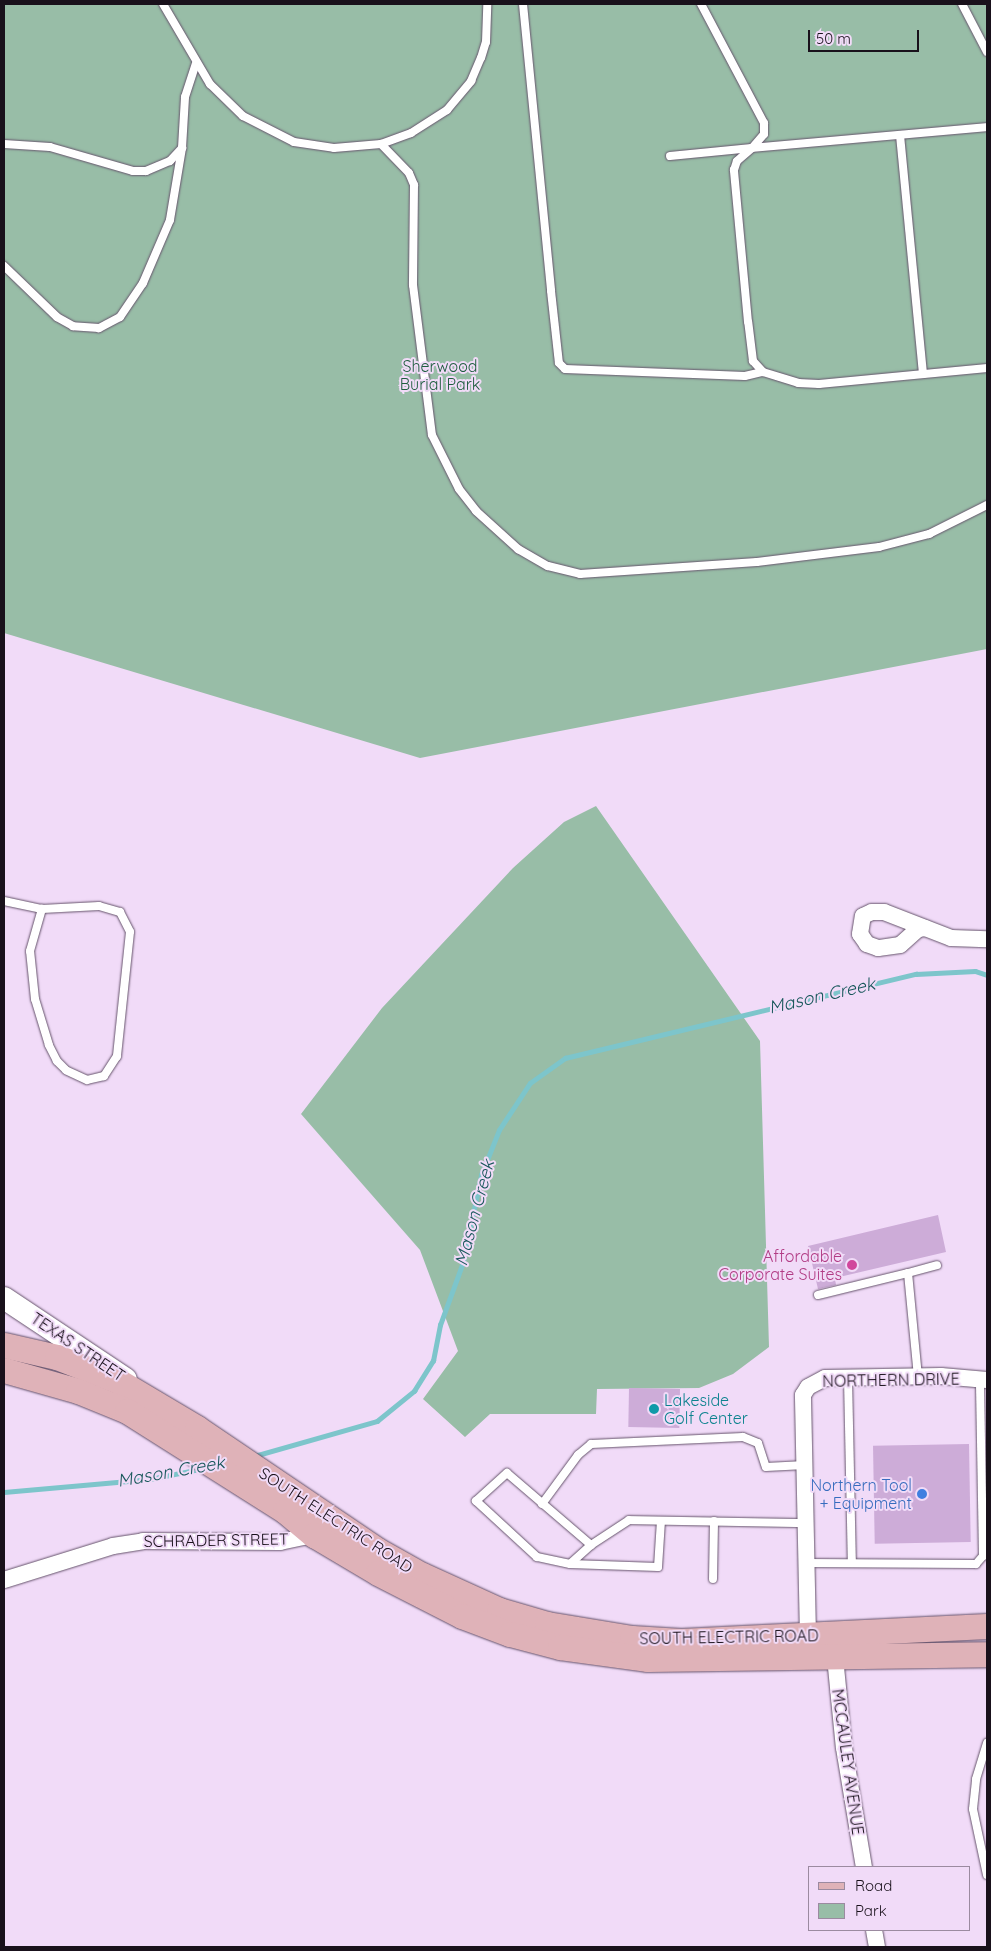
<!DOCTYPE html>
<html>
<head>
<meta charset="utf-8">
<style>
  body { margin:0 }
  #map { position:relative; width:991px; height:1951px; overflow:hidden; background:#f1dbf8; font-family:Quicksand,sans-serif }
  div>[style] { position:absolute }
  .green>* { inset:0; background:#98bda7 }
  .stream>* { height:4.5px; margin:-2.25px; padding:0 2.25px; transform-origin:2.25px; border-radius:2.25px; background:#7dc5cb }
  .building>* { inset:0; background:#cdacd8; transform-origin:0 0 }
  .roads { filter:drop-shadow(0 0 1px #66546c) drop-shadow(0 0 1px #66546c) }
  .lane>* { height:8px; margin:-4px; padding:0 4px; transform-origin:4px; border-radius:4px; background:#fff }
  .street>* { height:16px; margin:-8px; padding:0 8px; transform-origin:8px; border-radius:8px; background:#fff }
  .secondary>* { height:22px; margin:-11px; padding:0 11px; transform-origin:11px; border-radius:11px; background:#fff }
  .primary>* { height:25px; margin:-12.5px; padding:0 12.5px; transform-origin:12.5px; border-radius:12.5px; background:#dfb2b8 }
  .dots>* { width:14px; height:14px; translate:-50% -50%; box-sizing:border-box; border:2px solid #f1dbf8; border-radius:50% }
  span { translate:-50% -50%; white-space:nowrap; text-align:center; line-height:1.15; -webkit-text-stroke:4px #f1dbf8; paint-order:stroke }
  .park-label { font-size:16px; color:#1f5e3f }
  .hotel-label { font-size:16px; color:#b23c85 }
  .right { translate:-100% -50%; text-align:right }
  .street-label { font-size:16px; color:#19111b }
  .culture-label { font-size:16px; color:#0d838f }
  .left { translate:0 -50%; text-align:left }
  .shop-label { font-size:16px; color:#366cbe }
  .water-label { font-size:18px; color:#18575b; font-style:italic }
  .frame { position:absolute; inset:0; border:5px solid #19111b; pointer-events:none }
  .legend { position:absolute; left:808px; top:1866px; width:162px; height:65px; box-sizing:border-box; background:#f1dbf8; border:1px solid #9b8aa0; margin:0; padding:6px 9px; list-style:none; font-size:15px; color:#19111b }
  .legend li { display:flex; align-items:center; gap:10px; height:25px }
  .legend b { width:25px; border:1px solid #9b8aa0 }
  .scale { position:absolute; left:808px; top:30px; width:111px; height:22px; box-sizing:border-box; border:2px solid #19111b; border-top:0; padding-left:6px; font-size:15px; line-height:18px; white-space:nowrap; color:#19111b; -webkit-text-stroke:4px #f1dbf8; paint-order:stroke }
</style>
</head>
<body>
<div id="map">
  <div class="green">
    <i style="clip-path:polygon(4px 4px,987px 4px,987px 649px,420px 758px,4px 633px)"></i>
    <i style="clip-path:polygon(596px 806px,760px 1041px,769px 1347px,733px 1374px,699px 1388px,597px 1389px,596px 1414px,490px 1414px,465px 1437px,423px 1399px,458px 1351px,420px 1250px,301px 1114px,382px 1008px,513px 868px,564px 822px)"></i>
  </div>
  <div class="stream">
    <i style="left:254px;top:1456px;width:128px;rotate:-15.9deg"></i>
    <i style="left:377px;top:1421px;width:48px;rotate:-39deg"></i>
    <i style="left:414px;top:1391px;width:36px;rotate:-58deg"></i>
    <i style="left:433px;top:1361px;width:37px;rotate:-79deg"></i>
    <i style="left:440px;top:1325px;width:67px;rotate:-69.9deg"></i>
    <i style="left:463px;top:1262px;width:89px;rotate:-78.3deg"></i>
    <i style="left:481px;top:1175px;width:48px;rotate:-68.2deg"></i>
    <i style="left:499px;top:1130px;width:56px;rotate:-56.6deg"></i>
    <i style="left:530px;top:1083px;width:43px;rotate:-35.5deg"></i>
    <i style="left:565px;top:1058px;width:361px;rotate:-13.5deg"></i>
    <i style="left:916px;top:974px;width:59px;rotate:-2.9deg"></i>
    <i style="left:975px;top:971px;width:13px;rotate:18deg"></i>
    <i style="left:4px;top:1492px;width:147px;rotate:-5.1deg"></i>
    <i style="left:150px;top:1479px;width:51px;rotate:-11.3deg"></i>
  </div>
  <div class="building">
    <i style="clip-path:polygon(938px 1215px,946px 1252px,835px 1278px,836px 1285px,818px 1289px,808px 1246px)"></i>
    <i style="left:680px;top:1389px;width:39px;height:51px;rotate:91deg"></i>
    <i style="left:969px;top:1444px;width:98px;height:96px;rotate:89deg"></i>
  </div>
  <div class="roads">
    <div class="lane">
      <i style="left:163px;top:4px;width:93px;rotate:59.6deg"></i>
      <i style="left:210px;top:84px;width:46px;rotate:44.1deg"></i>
      <i style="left:243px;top:116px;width:57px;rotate:27deg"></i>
      <i style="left:294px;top:142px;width:40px;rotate:8.5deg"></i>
      <i style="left:334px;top:148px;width:47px;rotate:-4.9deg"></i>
      <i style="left:381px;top:144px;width:32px;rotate:-20deg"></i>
      <i style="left:411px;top:133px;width:43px;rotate:-32.6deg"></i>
      <i style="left:447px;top:110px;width:38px;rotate:-50deg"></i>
      <i style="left:471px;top:81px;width:25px;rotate:-67deg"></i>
      <i style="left:481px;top:58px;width:17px;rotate:-73deg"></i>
      <i style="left:486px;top:42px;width:38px;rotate:-88deg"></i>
      <i style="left:523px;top:4px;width:288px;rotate:84.4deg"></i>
      <i style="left:551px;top:291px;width:72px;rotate:83.7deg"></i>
      <i style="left:559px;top:363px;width:8px;rotate:45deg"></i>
      <i style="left:565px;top:369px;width:180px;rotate:2.2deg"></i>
      <i style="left:745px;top:376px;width:18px;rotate:-13deg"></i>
      <i style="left:763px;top:372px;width:37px;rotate:17deg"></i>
      <i style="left:798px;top:383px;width:21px;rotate:3deg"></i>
      <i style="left:819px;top:384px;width:169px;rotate:-5.4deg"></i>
      <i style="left:962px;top:4px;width:54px;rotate:62.5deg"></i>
      <i style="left:900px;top:135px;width:240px;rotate:84.5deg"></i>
      <i style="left:4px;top:144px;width:46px;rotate:3.7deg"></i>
      <i style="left:50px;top:147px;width:86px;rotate:16.1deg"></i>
      <i style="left:133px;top:171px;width:13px"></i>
      <i style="left:146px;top:171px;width:26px;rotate:-23deg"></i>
      <i style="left:170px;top:161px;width:18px;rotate:-47deg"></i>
      <i style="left:182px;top:148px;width:73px;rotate:99.5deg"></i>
      <i style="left:170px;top:220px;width:69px;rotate:113.2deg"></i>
      <i style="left:143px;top:283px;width:41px;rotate:124.1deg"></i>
      <i style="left:120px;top:317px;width:24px;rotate:152deg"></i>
      <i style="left:99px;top:328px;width:26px;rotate:-176deg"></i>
      <i style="left:73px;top:326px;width:18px;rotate:-151deg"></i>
      <i style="left:57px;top:317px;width:74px;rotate:-136.1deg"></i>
      <i style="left:381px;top:144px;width:40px;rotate:46deg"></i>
      <i style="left:409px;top:173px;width:13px;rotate:67deg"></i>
      <i style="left:414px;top:185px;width:100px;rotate:90.6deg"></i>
      <i style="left:413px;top:285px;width:151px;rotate:82.8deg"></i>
      <i style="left:432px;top:435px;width:60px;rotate:63.4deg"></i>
      <i style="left:459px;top:489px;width:28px;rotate:52deg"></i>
      <i style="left:476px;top:511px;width:57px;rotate:42.1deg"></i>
      <i style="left:518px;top:549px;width:34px;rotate:30deg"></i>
      <i style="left:548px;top:566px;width:33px;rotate:14deg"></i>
      <i style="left:580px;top:574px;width:177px;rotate:-3.9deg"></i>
      <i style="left:757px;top:562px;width:123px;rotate:-7deg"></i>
      <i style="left:879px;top:547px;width:52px;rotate:-14.6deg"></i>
      <i style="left:929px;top:534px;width:65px;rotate:-26.6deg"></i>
      <i style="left:182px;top:148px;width:51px;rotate:-86.6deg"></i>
      <i style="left:185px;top:97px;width:35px;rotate:-72deg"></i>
      <i style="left:670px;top:156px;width:82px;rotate:-5.6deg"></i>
      <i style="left:752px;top:148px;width:18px;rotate:-49deg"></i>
      <i style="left:764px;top:134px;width:11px;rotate:-90deg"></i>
      <i style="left:764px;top:123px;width:135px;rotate:-117.9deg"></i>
      <i style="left:763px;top:372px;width:15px;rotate:-132deg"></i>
      <i style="left:753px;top:361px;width:39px;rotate:-97deg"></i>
      <i style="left:748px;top:322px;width:153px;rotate:-95.3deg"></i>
      <i style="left:734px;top:170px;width:9px;rotate:-72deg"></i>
      <i style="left:737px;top:161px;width:20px;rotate:-41deg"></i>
      <i style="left:752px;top:148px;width:236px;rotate:-5.1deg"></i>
      <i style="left:4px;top:901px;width:39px;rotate:12deg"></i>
      <i style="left:99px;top:906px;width:22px;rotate:16deg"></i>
      <i style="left:120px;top:912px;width:22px;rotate:63deg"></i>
      <i style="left:130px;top:932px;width:125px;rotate:96deg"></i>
      <i style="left:117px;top:1056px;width:24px;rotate:123deg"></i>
      <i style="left:104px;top:1076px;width:17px;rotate:167deg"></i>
      <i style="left:87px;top:1080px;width:23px;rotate:-155deg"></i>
      <i style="left:66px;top:1070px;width:13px;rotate:-135deg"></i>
      <i style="left:57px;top:1061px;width:18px;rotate:-117deg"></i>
      <i style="left:49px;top:1045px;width:48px;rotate:-106.9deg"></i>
      <i style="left:35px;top:999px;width:48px;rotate:-95.9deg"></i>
      <i style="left:30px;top:951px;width:44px;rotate:-74.1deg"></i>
      <i style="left:42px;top:909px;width:57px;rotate:-3deg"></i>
      <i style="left:908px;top:1273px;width:30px;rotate:-15deg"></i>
      <i style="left:818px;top:1295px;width:93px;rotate:-13.7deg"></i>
      <i style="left:908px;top:1273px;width:104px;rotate:84.5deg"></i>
      <i style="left:848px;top:1378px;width:185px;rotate:88.8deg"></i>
      <i style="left:542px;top:1504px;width:61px;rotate:-53.7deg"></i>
      <i style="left:578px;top:1455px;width:17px;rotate:-40deg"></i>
      <i style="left:591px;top:1444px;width:152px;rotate:-2.6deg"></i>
      <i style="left:743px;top:1437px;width:16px;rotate:22deg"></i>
      <i style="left:758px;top:1443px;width:25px;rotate:72deg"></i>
      <i style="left:766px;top:1467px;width:39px;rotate:-3deg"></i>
      <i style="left:591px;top:1545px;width:28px;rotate:138deg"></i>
      <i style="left:570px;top:1564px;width:34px;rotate:-168deg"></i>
      <i style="left:537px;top:1557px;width:83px;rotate:-137.4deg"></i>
      <i style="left:476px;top:1501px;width:42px;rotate:-42.1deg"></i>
      <i style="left:507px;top:1473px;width:111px;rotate:40.6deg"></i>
      <i style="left:591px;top:1545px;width:45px;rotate:-33.3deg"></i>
      <i style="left:629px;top:1520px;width:177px;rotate:1deg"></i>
      <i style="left:806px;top:1563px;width:170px;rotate:0.3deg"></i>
      <i style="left:976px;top:1564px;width:11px;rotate:-49deg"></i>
      <i style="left:983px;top:1556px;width:177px;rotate:-91deg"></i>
      <i style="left:570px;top:1564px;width:88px;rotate:2deg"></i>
      <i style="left:658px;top:1567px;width:46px;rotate:-86.3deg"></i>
      <i style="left:713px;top:1579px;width:58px;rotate:-89deg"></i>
      <i style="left:987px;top:1875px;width:67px;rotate:-102deg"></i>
      <i style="left:973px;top:1809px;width:30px;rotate:-84deg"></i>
      <i style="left:976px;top:1779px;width:38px;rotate:-73deg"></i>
    </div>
    <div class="street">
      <i style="left:925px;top:928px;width:7px;rotate:172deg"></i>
      <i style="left:918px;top:929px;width:24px;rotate:138deg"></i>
      <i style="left:900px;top:945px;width:22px;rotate:172deg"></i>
      <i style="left:878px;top:948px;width:12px;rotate:-160deg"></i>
      <i style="left:867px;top:944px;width:12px;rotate:-125deg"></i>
      <i style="left:860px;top:934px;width:18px;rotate:-81deg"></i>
      <i style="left:863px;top:916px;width:10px;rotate:-24deg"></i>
      <i style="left:872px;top:912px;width:12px"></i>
      <i style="left:884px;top:912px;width:72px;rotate:21.2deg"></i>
      <i style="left:951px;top:938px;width:36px;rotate:2deg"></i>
      <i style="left:4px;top:1580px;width:114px;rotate:-17.3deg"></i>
      <i style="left:113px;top:1546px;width:30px;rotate:-9deg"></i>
      <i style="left:143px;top:1541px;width:137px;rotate:0.4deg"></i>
      <i style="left:280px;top:1542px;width:35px;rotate:-12deg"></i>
      <i style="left:808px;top:1637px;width:242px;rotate:-91.2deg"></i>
      <i style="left:803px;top:1395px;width:9px;rotate:-58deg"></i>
      <i style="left:808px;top:1387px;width:19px;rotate:-28deg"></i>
      <i style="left:825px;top:1378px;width:116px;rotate:-1deg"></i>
      <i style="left:941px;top:1376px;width:46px;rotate:5deg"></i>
      <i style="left:835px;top:1657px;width:91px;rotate:84.4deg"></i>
      <i style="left:844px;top:1748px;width:121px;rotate:80.5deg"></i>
      <i style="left:874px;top:1930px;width:17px;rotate:80deg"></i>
    </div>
    <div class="secondary">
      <i style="left:4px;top:1298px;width:146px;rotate:33.6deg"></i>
    </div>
    <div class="primary">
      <i style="left:4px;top:1345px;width:54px;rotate:12.8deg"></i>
      <i style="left:57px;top:1357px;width:66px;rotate:21.5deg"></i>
      <i style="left:118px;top:1381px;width:92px;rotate:30.7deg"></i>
      <i style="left:197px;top:1428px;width:217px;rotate:34.1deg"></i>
      <i style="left:377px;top:1550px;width:51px;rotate:29.1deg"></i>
      <i style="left:422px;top:1575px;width:85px;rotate:24.4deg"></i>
      <i style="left:499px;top:1610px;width:50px;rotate:16.3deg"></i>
      <i style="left:547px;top:1624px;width:86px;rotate:9.4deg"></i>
      <i style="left:632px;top:1638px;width:49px;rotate:3.5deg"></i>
      <i style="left:681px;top:1641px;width:306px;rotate:-2.8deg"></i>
      <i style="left:4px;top:1370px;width:77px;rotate:15.8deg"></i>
      <i style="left:78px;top:1391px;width:53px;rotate:22.2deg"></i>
      <i style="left:127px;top:1411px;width:187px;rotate:32.3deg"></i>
      <i style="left:285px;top:1511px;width:38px;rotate:40deg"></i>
      <i style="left:314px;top:1535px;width:74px;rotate:30.7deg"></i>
      <i style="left:378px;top:1573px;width:94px;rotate:27.1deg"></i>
      <i style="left:462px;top:1616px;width:51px;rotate:20.6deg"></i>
      <i style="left:510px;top:1634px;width:52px;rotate:14.6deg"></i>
      <i style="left:560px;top:1647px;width:89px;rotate:7.8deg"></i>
      <i style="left:648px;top:1659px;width:339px;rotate:-0.8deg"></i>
    </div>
  </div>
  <div class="dots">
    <i style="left:852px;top:1265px;background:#d1479c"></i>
    <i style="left:654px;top:1409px;background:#0f9aa8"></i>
    <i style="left:922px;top:1494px;background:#3f7fe0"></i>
  </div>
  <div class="park-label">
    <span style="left:440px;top:375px">Sherwood<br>Burial Park</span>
  </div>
  <div class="hotel-label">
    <span class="right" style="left:842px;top:1265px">Affordable<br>Corporate Suites</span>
  </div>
  <div class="street-label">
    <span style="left:78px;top:1347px;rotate:34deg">TEXAS STREET</span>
    <span style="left:891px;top:1380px;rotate:-1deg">NORTHERN DRIVE</span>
    <span style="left:336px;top:1520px;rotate:33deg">SOUTH ELECTRIC ROAD</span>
    <span style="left:216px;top:1540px;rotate:-1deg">SCHRADER STREET</span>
    <span style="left:729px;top:1637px;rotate:-1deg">SOUTH ELECTRIC ROAD</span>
    <span style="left:848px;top:1762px;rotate:82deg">MCCAULEY AVENUE</span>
  </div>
  <div class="culture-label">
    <span class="left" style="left:664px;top:1409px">Lakeside<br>Golf Center</span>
  </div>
  <div class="shop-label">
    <span class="right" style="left:912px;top:1494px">Northern Tool<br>+ Equipment</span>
  </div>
  <div class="water-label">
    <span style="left:822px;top:996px;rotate:-13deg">Mason Creek</span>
    <span style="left:475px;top:1213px;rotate:-75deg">Mason Creek</span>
    <span style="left:171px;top:1472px;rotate:-10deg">Mason Creek</span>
  </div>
  <div class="frame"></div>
  <ul class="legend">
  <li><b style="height:6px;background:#dfb2b8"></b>Road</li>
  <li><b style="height:14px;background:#98bda7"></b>Park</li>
  </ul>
  <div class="scale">50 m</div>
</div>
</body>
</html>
